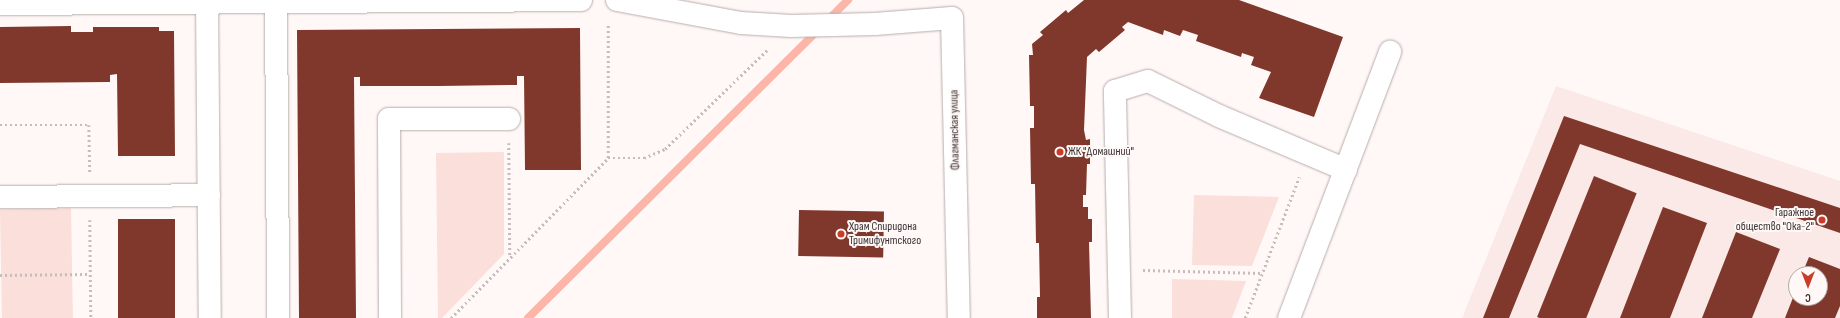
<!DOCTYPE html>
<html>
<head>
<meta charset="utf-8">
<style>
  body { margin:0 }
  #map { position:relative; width:1840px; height:318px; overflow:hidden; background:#fff8f7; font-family:"Sofia Sans Condensed",sans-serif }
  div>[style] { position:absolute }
  .built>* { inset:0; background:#fae9e6 }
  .green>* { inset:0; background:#fadfda; transform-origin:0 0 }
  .stream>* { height:8px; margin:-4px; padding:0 4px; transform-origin:4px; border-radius:4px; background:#fbb6a9 }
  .building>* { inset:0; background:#80382c; transform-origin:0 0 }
  .path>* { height:2.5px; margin-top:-1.25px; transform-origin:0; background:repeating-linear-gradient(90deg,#c3bdbc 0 2px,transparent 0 5px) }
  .roads { filter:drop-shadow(0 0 1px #b8adab) drop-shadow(0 0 1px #b8adab) }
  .minor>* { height:22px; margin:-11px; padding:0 11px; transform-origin:11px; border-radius:11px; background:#fff }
  .dots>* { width:11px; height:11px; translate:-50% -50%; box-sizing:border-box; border:2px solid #fff8f7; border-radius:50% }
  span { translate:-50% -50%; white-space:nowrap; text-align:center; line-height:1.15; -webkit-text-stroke:4px #fff8f7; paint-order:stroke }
  .street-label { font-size:12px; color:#383332 }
  .poi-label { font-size:12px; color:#383332 }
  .left { translate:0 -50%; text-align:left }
  .right { translate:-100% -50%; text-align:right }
  .north { position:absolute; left:1788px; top:266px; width:40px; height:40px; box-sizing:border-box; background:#fff8f7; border:1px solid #afa9a8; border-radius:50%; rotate:180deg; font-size:11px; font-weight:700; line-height:16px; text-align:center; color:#383332 }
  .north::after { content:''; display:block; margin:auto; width:14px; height:18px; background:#c83c29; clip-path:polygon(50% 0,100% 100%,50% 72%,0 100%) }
</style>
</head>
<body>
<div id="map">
  <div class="built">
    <i style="clip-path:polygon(evenodd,1556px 86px,1840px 181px,1840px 318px,1462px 318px,1556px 86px,1796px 274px,1820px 274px,1820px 298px,1796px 298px,1796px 274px)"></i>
  </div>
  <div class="green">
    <i style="clip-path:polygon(504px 152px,504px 254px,442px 318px,438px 318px,436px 153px)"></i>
    <i style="clip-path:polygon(1194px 195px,1279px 197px,1252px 266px,1192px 265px)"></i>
    <i style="left:71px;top:208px;width:110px;height:71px;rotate:89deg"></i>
    <i style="clip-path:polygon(1172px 279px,1246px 281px,1232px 318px,1172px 318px)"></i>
  </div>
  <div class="stream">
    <i style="left:827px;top:21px;width:30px;rotate:-45deg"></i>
    <i style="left:528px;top:318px;width:410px;rotate:-44.8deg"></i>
  </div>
  <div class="building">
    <i style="clip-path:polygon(1084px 0,1239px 0,1343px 37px,1314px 117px,1259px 98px,1271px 72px,1251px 65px,1254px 57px,1242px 53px,1241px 57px,1196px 41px,1198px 35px,1183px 30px,1180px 36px,1164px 30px,1163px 35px,1128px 22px,1122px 27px,1125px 30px,1099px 52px,1096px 49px,1087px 57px,1084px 130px,1086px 140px,1090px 139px,1090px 164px,1087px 164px,1086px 195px,1083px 195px,1083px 207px,1088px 207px,1088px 219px,1092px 219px,1092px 242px,1089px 242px,1091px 318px,1037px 318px,1037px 297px,1040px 297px,1039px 243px,1036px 243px,1035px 184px,1031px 184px,1030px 128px,1034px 128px,1034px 106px,1030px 106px,1029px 55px,1033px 55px,1032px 44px,1043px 35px,1040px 32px,1066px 10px,1068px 13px)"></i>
    <i style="clip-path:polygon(71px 26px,71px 32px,93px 32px,93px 27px,159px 27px,159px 31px,174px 31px,175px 156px,118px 156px,117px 74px,110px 75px,110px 82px,0 83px,0 27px)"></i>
    <i style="clip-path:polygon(580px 28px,581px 170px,525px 170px,524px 76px,517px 76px,517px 85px,439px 86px,360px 86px,360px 77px,354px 77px,356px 318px,299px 318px,297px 30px)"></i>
    <i style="clip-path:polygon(1564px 116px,1840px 208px,1840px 233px,1580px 144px,1509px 318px,1483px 318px)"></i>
    <i style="left:1594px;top:176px;width:46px;height:152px;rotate:22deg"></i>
    <i style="clip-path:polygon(1663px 207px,1707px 223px,1670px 318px,1620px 318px)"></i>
    <i style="left:799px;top:210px;width:85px;height:46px;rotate:1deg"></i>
    <i style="left:118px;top:219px;width:57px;height:99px"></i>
    <i style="clip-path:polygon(1736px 232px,1780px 249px,1752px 318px,1702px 318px)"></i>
    <i style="clip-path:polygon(1809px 257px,1840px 269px,1840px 306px,1835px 318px,1785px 318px,1796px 290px,1796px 298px,1820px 298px,1820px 274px,1802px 274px)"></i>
  </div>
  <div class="path">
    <i style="left:0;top:125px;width:89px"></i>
    <i style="left:89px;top:125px;width:48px;rotate:88.8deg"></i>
    <i style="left:509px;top:143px;width:113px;rotate:89.5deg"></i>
    <i style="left:608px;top:158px;width:36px"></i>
    <i style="left:644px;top:158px;width:23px;rotate:-23deg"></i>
    <i style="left:665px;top:149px;width:142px;rotate:-44.1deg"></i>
    <i style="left:90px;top:220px;width:98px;rotate:89.4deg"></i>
    <i style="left:1143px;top:270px;width:119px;rotate:1.4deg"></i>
    <i style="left:0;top:275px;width:90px;rotate:-0.6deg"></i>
    <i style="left:451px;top:318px;width:224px;rotate:-45.5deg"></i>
    <i style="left:608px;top:158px;width:135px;rotate:-90deg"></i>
    <i style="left:1245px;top:318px;width:151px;rotate:-69deg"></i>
  </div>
  <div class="roads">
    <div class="minor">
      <i style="left:617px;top:0;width:126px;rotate:10.5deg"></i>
      <i style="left:741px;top:23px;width:50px;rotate:3.4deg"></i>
      <i style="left:791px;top:26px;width:84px;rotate:-1.4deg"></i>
      <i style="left:875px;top:24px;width:77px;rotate:-4.5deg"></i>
      <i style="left:952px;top:18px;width:300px;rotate:88.7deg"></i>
      <i style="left:276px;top:2px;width:316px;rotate:89.6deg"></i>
      <i style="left:207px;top:3px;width:315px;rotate:89.5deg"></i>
      <i style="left:0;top:4px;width:581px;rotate:-0.39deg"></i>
      <i style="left:0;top:197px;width:209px;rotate:-0.5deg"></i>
      <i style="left:390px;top:318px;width:199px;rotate:-90.3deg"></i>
      <i style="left:389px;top:119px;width:120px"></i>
      <i style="left:1120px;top:318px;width:227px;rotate:-91.3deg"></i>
      <i style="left:1115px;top:91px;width:34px;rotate:-17deg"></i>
      <i style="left:1148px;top:81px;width:79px;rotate:26.2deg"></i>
      <i style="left:1219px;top:116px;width:138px;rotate:23deg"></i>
      <i style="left:1289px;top:318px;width:285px;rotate:-69.2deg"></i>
    </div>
  </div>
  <div class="dots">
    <i style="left:1060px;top:152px;background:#c83c29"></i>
    <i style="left:1822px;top:220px;background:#c83c29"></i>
    <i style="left:841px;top:234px;background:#c83c29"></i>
  </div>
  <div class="street-label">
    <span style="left:955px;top:130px;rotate:-91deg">Флагманская улица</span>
  </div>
  <div class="poi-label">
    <span class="left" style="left:1068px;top:152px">ЖК "Домашний"</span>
    <span class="right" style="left:1814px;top:220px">Гаражное<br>общество "Ока-2"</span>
    <span class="left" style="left:849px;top:234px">Храм Спиридона<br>Тримифунтского</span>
  </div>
  <div class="north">С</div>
</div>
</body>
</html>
